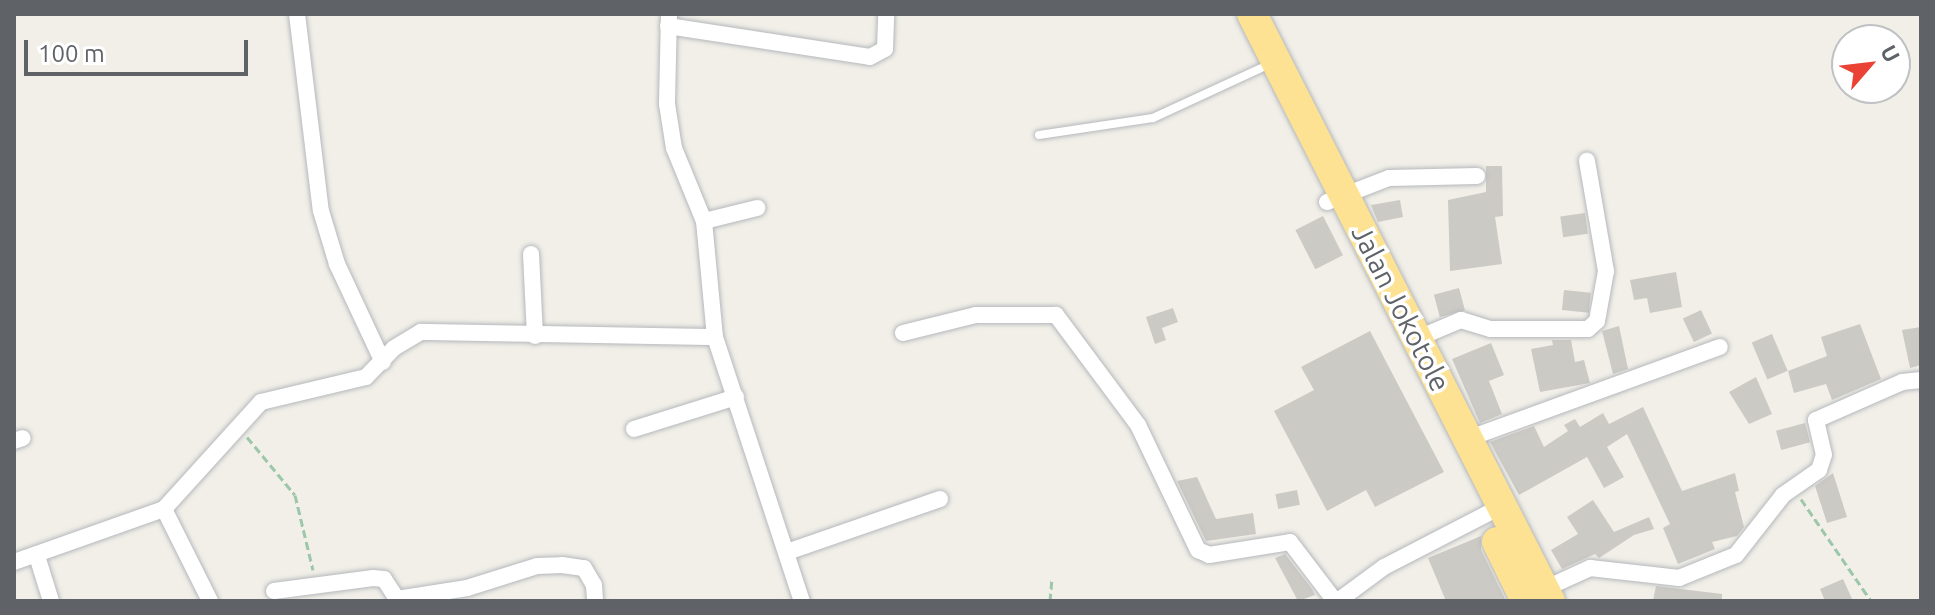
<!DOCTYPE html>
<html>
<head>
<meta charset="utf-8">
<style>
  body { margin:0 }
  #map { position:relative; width:1935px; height:615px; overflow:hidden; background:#f1efe8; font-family:Ubuntu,sans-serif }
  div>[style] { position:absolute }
  .building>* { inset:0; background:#cccac5; transform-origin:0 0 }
  .path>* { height:3px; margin-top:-1.5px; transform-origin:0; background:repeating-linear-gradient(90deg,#9cc7a9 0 8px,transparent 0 12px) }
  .roads { filter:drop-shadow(0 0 2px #b5b8bc) drop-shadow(0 0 2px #b5b8bc) }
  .lane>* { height:8px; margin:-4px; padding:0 4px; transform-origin:4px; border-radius:4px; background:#fff }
  .street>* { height:16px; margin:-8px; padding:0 8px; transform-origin:8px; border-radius:8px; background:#fff }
  .highway>* { height:30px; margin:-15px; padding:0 15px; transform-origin:15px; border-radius:15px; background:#fde293 }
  span { translate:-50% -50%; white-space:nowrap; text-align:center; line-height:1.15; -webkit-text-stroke:7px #fff; paint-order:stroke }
  .street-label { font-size:28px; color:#5f6368 }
  .frame { position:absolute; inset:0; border:16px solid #5f6368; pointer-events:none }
  .north { position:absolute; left:1831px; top:24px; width:80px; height:80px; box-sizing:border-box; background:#fff; border:2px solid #bfc1c3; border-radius:50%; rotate:62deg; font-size:22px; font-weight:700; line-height:32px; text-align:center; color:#5f6368 }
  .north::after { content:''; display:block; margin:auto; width:28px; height:36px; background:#ea4335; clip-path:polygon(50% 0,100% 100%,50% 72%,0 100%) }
  .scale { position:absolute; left:24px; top:40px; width:224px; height:36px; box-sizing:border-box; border:4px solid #5f6368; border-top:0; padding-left:10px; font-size:24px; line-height:28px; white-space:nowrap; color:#5f6368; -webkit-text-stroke:6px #fff; paint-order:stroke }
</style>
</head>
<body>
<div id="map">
  <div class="building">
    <i style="clip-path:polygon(1486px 166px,1502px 166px,1503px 216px,1495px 217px,1502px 264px,1450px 271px,1448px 200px,1486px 192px)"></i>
    <i style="clip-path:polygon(1400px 200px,1403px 217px,1378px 222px,1371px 205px)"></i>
    <i style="left:1585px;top:213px;width:21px;height:25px;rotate:82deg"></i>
    <i style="left:1323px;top:216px;width:44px;height:31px;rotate:63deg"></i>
    <i style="clip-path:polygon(1676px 272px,1682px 307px,1650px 313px,1647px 298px,1634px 300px,1630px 280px)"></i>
    <i style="left:1459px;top:288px;width:23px;height:26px;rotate:75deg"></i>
    <i style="left:1564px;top:290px;width:27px;height:20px;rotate:6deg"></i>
    <i style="clip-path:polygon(1173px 308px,1178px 322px,1162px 328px,1166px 340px,1155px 344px,1146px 317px)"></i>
    <i style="left:1701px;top:310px;width:26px;height:20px;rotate:65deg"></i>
    <i style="clip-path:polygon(1860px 324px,1881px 379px,1832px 400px,1826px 384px,1794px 393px,1788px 371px,1827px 356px,1821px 337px)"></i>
    <i style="clip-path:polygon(1619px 326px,1628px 369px,1613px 374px,1602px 331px)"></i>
    <i style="clip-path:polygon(1921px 327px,1921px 365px,1910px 368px,1902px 330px)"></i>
    <i style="clip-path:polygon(1370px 331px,1444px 472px,1375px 507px,1366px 490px,1327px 511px,1274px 411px,1314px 390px,1301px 367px)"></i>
    <i style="left:1772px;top:334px;width:40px;height:22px;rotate:67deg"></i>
    <i style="clip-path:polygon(1552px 340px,1571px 340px,1575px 362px,1584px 360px,1590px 383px,1540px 392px,1531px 349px,1553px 345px)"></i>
    <i style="clip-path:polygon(1491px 343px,1504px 375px,1489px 381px,1502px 414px,1480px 423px,1452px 359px)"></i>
    <i style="clip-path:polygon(1756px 377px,1772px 414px,1749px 424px,1729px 392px)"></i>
    <i style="clip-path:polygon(1643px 407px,1682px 491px,1735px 473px,1739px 491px,1735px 492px,1744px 527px,1737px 536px,1712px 542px,1715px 549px,1678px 564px,1663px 528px,1670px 524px,1627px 434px,1607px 447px,1624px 477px,1604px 488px,1587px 457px,1519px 495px,1490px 442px,1534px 426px,1544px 447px,1568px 431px,1564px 425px,1575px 419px,1580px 427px,1603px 413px,1609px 424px)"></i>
    <i style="left:1805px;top:423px;width:20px;height:30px;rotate:75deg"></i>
    <i style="clip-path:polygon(1833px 473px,1847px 517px,1827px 523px,1815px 486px)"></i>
    <i style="clip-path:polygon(1197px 477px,1216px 519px,1253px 513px,1256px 534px,1206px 541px,1177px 481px)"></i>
    <i style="left:1297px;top:490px;width:15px;height:22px;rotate:79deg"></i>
    <i style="clip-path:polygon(1593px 500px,1614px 532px,1649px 517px,1654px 529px,1634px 535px,1599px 558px,1595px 554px,1562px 569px,1551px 550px,1578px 534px,1567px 517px)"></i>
    <i style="clip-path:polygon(1481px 536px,1481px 550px,1506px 601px,1446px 601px,1428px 558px)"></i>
    <i style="clip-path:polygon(1285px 554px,1312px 589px,1315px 595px,1298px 601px,1275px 558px)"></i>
    <i style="clip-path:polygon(1843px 579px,1853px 601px,1825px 601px,1820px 589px)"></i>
    <i style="clip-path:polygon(1656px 586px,1722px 594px,1722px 601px,1653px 601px)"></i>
  </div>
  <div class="path">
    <i style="left:247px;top:437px;width:75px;rotate:50.4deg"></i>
    <i style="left:295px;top:495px;width:77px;rotate:76.5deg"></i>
    <i style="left:1801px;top:499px;width:124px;rotate:55.5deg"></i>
    <i style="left:1050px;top:601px;width:21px;rotate:-85deg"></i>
  </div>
  <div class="roads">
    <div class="lane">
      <i style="left:1039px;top:135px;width:115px;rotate:-8.5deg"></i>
      <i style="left:1153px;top:118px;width:119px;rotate:-24.8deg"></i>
    </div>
    <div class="street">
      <i style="left:297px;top:14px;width:198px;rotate:83.1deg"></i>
      <i style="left:321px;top:211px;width:55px;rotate:73.2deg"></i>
      <i style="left:337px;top:264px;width:108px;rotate:64.9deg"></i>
      <i style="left:669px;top:14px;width:90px;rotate:91.3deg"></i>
      <i style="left:667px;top:104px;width:45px;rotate:81deg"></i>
      <i style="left:674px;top:148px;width:79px;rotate:67.7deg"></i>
      <i style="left:704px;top:221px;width:117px;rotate:84.6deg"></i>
      <i style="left:715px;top:337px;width:278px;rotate:71.8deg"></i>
      <i style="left:668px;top:26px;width:204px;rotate:8.7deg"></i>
      <i style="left:870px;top:57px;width:17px;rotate:-28deg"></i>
      <i style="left:885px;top:49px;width:35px;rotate:-88deg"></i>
      <i style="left:1327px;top:202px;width:66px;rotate:-21.2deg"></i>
      <i style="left:1389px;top:178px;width:88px;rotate:-1.3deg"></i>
      <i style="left:704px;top:221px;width:55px;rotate:-13.8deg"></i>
      <i style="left:531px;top:254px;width:82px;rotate:87.2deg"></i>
      <i style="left:903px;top:333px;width:75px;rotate:-13.9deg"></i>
      <i style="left:976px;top:315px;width:80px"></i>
      <i style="left:1056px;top:315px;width:137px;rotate:53.3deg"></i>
      <i style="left:1138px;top:425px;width:139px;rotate:64.4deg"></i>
      <i style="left:1198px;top:550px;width:12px;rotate:24deg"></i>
      <i style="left:1209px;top:555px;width:82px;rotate:-9.1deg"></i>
      <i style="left:1290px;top:542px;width:74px;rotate:52.7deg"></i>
      <i style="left:1416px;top:339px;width:49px;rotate:-22.9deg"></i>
      <i style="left:1461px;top:320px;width:31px;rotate:17deg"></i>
      <i style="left:1491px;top:329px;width:97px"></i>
      <i style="left:1588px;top:329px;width:12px;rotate:-42deg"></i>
      <i style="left:1597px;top:321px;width:51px;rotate:-79.8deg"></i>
      <i style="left:1606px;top:271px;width:112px;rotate:-99.8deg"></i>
      <i style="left:634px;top:429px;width:107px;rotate:-17.4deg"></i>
      <i style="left:1467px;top:439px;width:269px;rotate:-20deg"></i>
      <i style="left:14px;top:441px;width:9px;rotate:-18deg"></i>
      <i style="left:164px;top:509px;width:103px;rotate:63.4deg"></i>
      <i style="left:787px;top:552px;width:162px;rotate:-19.1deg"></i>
      <i style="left:37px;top:556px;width:47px;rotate:72.7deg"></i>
      <i style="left:14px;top:562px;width:159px;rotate:-19.5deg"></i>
      <i style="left:164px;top:509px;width:144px;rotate:-47.8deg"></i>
      <i style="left:261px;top:402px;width:108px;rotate:-13.4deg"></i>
      <i style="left:366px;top:377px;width:40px;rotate:-46deg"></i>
      <i style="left:394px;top:348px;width:31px;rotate:-31deg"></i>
      <i style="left:421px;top:332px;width:294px;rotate:1deg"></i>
      <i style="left:1544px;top:589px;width:51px;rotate:-24.5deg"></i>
      <i style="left:1590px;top:568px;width:90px;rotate:6.4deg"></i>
      <i style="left:1679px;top:578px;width:61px;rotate:-22deg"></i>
      <i style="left:1736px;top:555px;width:76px;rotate:-51.9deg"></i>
      <i style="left:1783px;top:495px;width:44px;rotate:-34.8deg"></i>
      <i style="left:1819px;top:470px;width:16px;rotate:-72deg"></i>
      <i style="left:1824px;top:455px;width:36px;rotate:-103deg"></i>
      <i style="left:1816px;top:420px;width:94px;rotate:-23.8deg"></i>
      <i style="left:1902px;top:382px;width:19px;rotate:-6deg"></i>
      <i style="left:274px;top:591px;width:100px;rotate:-7.5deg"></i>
      <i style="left:373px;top:578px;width:11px;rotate:5deg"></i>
      <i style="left:384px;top:579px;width:24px;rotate:57deg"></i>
      <i style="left:397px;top:599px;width:71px;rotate:-8.9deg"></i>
      <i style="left:467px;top:588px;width:73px;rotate:-17.4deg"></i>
      <i style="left:537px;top:566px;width:25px;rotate:-2deg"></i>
      <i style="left:562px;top:565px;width:22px;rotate:8deg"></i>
      <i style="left:584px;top:568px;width:20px;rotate:60deg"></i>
      <i style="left:594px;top:585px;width:16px;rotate:86deg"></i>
      <i style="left:1338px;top:601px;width:57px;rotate:-36.5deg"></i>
      <i style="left:1384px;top:567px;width:131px;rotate:-27.3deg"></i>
    </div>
    <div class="highway">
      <i style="left:1252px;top:14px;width:658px;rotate:63.08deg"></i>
      <i style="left:1497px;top:542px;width:66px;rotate:63.8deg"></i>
    </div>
  </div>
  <div class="street-label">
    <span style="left:1401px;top:308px;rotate:63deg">Jalan Jokotole</span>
  </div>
  <div class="frame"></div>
  <div class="north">U</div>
  <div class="scale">100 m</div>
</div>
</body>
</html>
